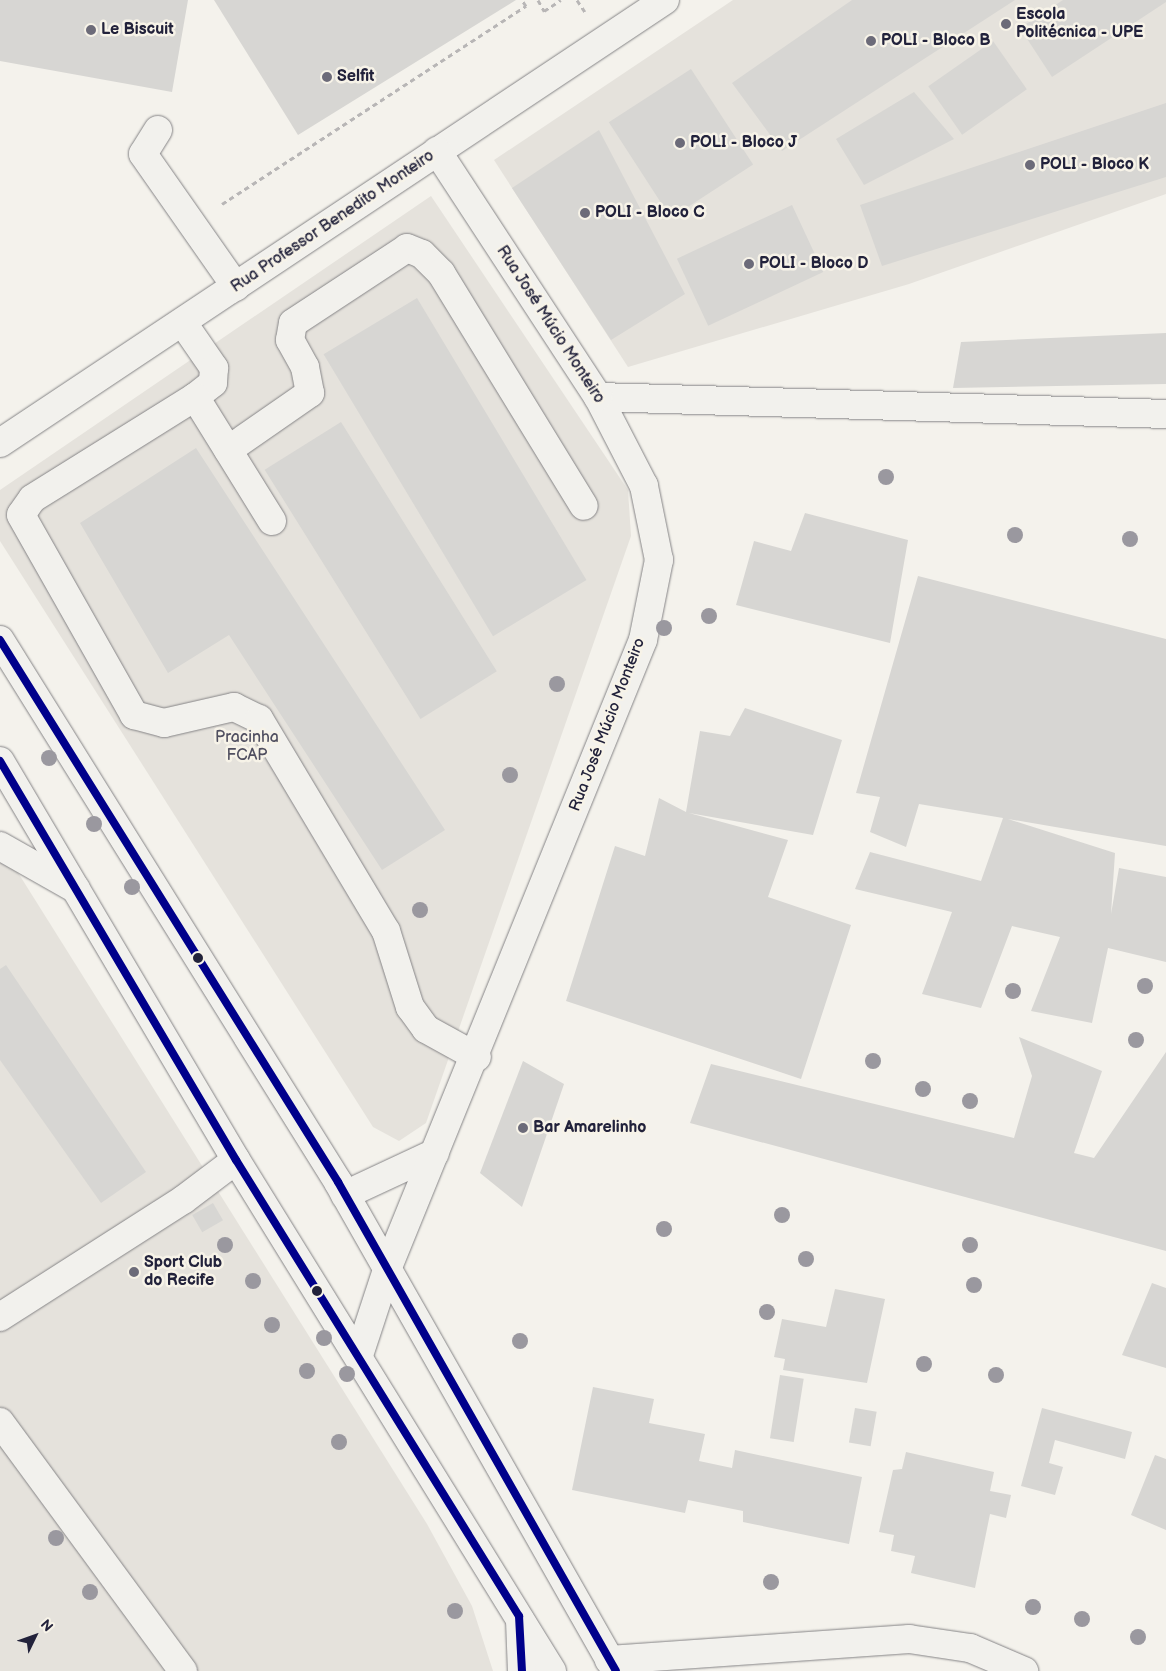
<!DOCTYPE html>
<html>
<head>
<meta charset="utf-8">
<style>
  body { margin:0 }
  #map { position:relative; width:1166px; height:1671px; overflow:hidden; background:#f4f2ec; font-family:"Balsamiq Sans",sans-serif }
  div>[style] { position:absolute }
  .built>* { inset:0; background:#e5e2dc }
  .building>* { inset:0; background:#d7d6d3; transform-origin:0 0 }
  .path>* { height:3px; margin-top:-1.5px; transform-origin:0; background:repeating-linear-gradient(90deg,#b8b6b6 0 5px,transparent 0 9px) }
  .roads { filter:drop-shadow(0 0 1px #858486) drop-shadow(0 0 1px #858486) }
  .minor>* { height:28px; margin:-14px; padding:0 14px; transform-origin:14px; border-radius:14px; background:#f2f1ed }
  .highway>* { height:28px; margin:-14px; padding:0 14px; transform-origin:14px; border-radius:14px; background:#f2f1ed }
  .bus-1>* { height:8px; margin:-4px; padding:0 4px; transform-origin:4px; border-radius:4px; background:#00008b }
  .trees>* { width:16px; height:16px; margin:-8px; border-radius:50%; background:#9a989f }
  .dots>* { width:14px; height:14px; translate:-50% -50%; box-sizing:border-box; border:2px solid #f7f3e8; border-radius:50% }
  span { translate:-50% -50%; white-space:nowrap; text-align:center; line-height:1.15; -webkit-text-stroke:5px #f7f3e8; paint-order:stroke }
  .poi-label { font-size:16px; color:#22223b; font-weight:700 }
  .left { translate:0 -50%; text-align:left }
  .street-label { font-size:16px; color:#22223b }
  .park-label { font-size:16px; color:#504f60 }
  .north { position:absolute; left:10px; top:1611px; width:50px; height:50px; -webkit-text-stroke:4px #f7f3e8; paint-order:stroke; rotate:48deg; font-size:14px; font-weight:700; line-height:20px; text-align:center; color:#22223b }
  .north::after { content:''; display:block; margin:auto; width:18px; height:22px; background:#22223b; clip-path:polygon(50% 0,100% 100%,50% 72%,0 100%) }
</style>
</head>
<body>
<div id="map">
  <div class="built">
    <i style="clip-path:polygon(733px 0,1166px 0,1166px 194px,909px 284px,628px 367px,494px 160px)"></i>
    <i style="clip-path:polygon(431px 196px,628px 490px,631px 536px,426px 1123px,399px 1141px,373px 1127px,0 541px,0 490px)"></i>
    <i style="clip-path:polygon(0 844px,427px 1524px,472px 1606px,493px 1671px,0 1671px)"></i>
  </div>
  <div class="building">
    <i style="clip-path:polygon(0 0,188px 0,172px 92px,0 61px)"></i>
    <i style="clip-path:polygon(214px 0,516px 0,298px 135px)"></i>
    <i style="clip-path:polygon(852px 0,1015px 0,782px 151px,732px 83px)"></i>
    <i style="clip-path:polygon(1063px 0,1166px 0,1166px 2px,1052px 77px,1020px 28px)"></i>
    <i style="left:993px;top:41px;width:59px;height:79px;rotate:55deg"></i>
    <i style="left:691px;top:69px;width:114px;height:98px;rotate:57deg"></i>
    <i style="clip-path:polygon(914px 92px,954px 139px,864px 185px,836px 139px)"></i>
    <i style="clip-path:polygon(1166px 103px,1166px 177px,882px 266px,860px 205px)"></i>
    <i style="clip-path:polygon(599px 130px,685px 294px,611px 340px,512px 188px)"></i>
    <i style="left:792px;top:205px;width:74px;height:127px;rotate:65deg"></i>
    <i style="left:417px;top:298px;width:329px;height:109px;rotate:59deg"></i>
    <i style="clip-path:polygon(1166px 333px,1166px 384px,953px 388px,961px 342px)"></i>
    <i style="left:341px;top:422px;width:294px;height:90px;rotate:58deg"></i>
    <i style="clip-path:polygon(196px 448px,445px 830px,382px 870px,229px 635px,168px 673px,80px 523px)"></i>
    <i style="clip-path:polygon(805px 513px,908px 540px,890px 643px,736px 605px,754px 541px,791px 551px)"></i>
    <i style="clip-path:polygon(918px 576px,1166px 639px,1166px 846px,1008px 819px,1115px 853px,1111px 914px,1119px 868px,1166px 877px,1166px 962px,1108px 948px,1092px 1023px,1031px 1011px,1060px 937px,1012px 926px,981px 1008px,922px 994px,952px 912px,855px 889px,870px 852px,981px 881px,1003px 818px,919px 804px,906px 847px,870px 832px,880px 797px,856px 793px)"></i>
    <i style="clip-path:polygon(745px 708px,842px 740px,813px 835px,689px 813px,788px 840px,768px 897px,851px 925px,801px 1079px,566px 1001px,615px 846px,645px 856px,659px 798px,686px 812px,700px 731px,730px 736px)"></i>
    <i style="clip-path:polygon(6px 965px,146px 1172px,101px 1203px,0 1060px,0 969px)"></i>
    <i style="clip-path:polygon(1019px 1037px,1102px 1071px,1074px 1153px,1094px 1158px,1166px 1052px,1166px 1251px,690px 1123px,711px 1064px,1014px 1138px,1032px 1076px)"></i>
    <i style="clip-path:polygon(523px 1061px,564px 1084px,522px 1207px,480px 1173px)"></i>
    <i style="left:213px;top:1203px;width:20px;height:24px;rotate:60deg"></i>
    <i style="clip-path:polygon(1152px 1283px,1166px 1288px,1166px 1368px,1122px 1355px)"></i>
    <i style="clip-path:polygon(835px 1289px,885px 1299px,867px 1383px,783px 1370px,785px 1359px,774px 1357px,782px 1319px,826px 1327px)"></i>
    <i style="left:780px;top:1375px;width:24px;height:64px;rotate:9deg"></i>
    <i style="clip-path:polygon(593px 1387px,654px 1399px,649px 1423px,705px 1434px,699px 1461px,732px 1468px,735px 1450px,862px 1477px,849px 1544px,743px 1522px,743px 1511px,688px 1500px,685px 1513px,572px 1490px)"></i>
    <i style="left:855px;top:1408px;width:22px;height:35px;rotate:10deg"></i>
    <i style="clip-path:polygon(1042px 1408px,1132px 1432px,1125px 1459px,1055px 1440px,1049px 1463px,1063px 1467px,1055px 1495px,1021px 1486px)"></i>
    <i style="clip-path:polygon(906px 1452px,994px 1472px,990px 1491px,1011px 1495px,1006px 1518px,990px 1514px,975px 1588px,911px 1573px,915px 1556px,891px 1551px,894px 1535px,879px 1532px,893px 1470px,902px 1469px)"></i>
    <i style="clip-path:polygon(1155px 1455px,1166px 1459px,1166px 1530px,1131px 1515px)"></i>
  </div>
  <div class="path">
    <i style="left:538px;top:0;width:13px;rotate:61deg"></i>
    <i style="left:544px;top:11px;width:20px;rotate:-33deg"></i>
    <i style="left:577px;top:0;width:14px;rotate:56deg"></i>
    <i style="left:222px;top:204px;width:363px;rotate:-33.1deg"></i>
    <i style="left:526px;top:6px;width:7px;rotate:-124deg"></i>
  </div>
  <div class="roads">
    <div class="minor">
      <i style="left:158px;top:130px;width:28px;rotate:122deg"></i>
      <i style="left:143px;top:154px;width:162px;rotate:55deg"></i>
      <i style="left:183px;top:323px;width:55px;rotate:55.4deg"></i>
      <i style="left:214px;top:368px;width:15px;rotate:94deg"></i>
      <i style="left:213px;top:383px;width:23px;rotate:142deg"></i>
      <i style="left:598px;top:397px;width:568px;rotate:1.71deg"></i>
      <i style="left:0;top:443px;width:799px;rotate:-33.67deg"></i>
      <i style="left:228px;top:450px;width:100px;rotate:-34.8deg"></i>
      <i style="left:310px;top:393px;width:26px;rotate:-101deg"></i>
      <i style="left:305px;top:367px;width:31px;rotate:-119deg"></i>
      <i style="left:290px;top:340px;width:17px;rotate:-80deg"></i>
      <i style="left:293px;top:323px;width:136px;rotate:-33.3deg"></i>
      <i style="left:407px;top:248px;width:16px;rotate:22deg"></i>
      <i style="left:422px;top:254px;width:27px;rotate:45deg"></i>
      <i style="left:441px;top:273px;width:273px;rotate:58.5deg"></i>
      <i style="left:272px;top:521px;width:146px;rotate:-121.8deg"></i>
      <i style="left:195px;top:397px;width:192px;rotate:148deg"></i>
      <i style="left:32px;top:499px;width:19px;rotate:125deg"></i>
      <i style="left:21px;top:515px;width:230px;rotate:60.5deg"></i>
      <i style="left:134px;top:715px;width:31px;rotate:15deg"></i>
      <i style="left:164px;top:723px;width:72px;rotate:-12.9deg"></i>
      <i style="left:234px;top:707px;width:28px;rotate:26deg"></i>
      <i style="left:259px;top:719px;width:247px;rotate:59.1deg"></i>
      <i style="left:386px;top:931px;width:80px;rotate:72.5deg"></i>
      <i style="left:410px;top:1007px;width:27px;rotate:54deg"></i>
      <i style="left:426px;top:1029px;width:58px;rotate:28.8deg"></i>
      <i style="left:0;top:846px;width:87px;rotate:29.5deg"></i>
      <i style="left:345px;top:1195px;width:99px;rotate:-25deg"></i>
      <i style="left:0;top:1317px;width:217px;rotate:-32.6deg"></i>
      <i style="left:183px;top:1200px;width:66px;rotate:-37deg"></i>
      <i style="left:359px;top:1355px;width:93px;rotate:-71.8deg"></i>
      <i style="left:388px;top:1267px;width:677px;rotate:-67.87deg"></i>
      <i style="left:643px;top:640px;width:82px;rotate:-78.7deg"></i>
      <i style="left:659px;top:560px;width:76px;rotate:-101.5deg"></i>
      <i style="left:644px;top:486px;width:100px;rotate:-117.3deg"></i>
      <i style="left:598px;top:397px;width:294px;rotate:-123.2deg"></i>
      <i style="left:0;top:1422px;width:309px;rotate:53.7deg"></i>
    </div>
    <div class="highway">
      <i style="left:0;top:640px;width:639px;rotate:58.05deg"></i>
      <i style="left:338px;top:1182px;width:562px;rotate:60.38deg"></i>
      <i style="left:0;top:761px;width:464px;rotate:59.4deg"></i>
      <i style="left:236px;top:1160px;width:601px;rotate:58.27deg"></i>
      <i style="left:520px;top:1620px;width:51px;rotate:87.8deg"></i>
      <i style="left:609px;top:1660px;width:301px;rotate:-4deg"></i>
      <i style="left:909px;top:1639px;width:62px;rotate:8.4deg"></i>
      <i style="left:970px;top:1648px;width:59px;rotate:23.1deg"></i>
    </div>
  </div>
  <div class="bus-1">
    <i style="left:0;top:640px;width:639px;rotate:58.05deg"></i>
    <i style="left:338px;top:1182px;width:562px;rotate:60.38deg"></i>
    <i style="left:0;top:761px;width:464px;rotate:59.4deg"></i>
    <i style="left:236px;top:1160px;width:537px;rotate:58.18deg"></i>
    <i style="left:519px;top:1616px;width:55px;rotate:86.9deg"></i>
  </div>
  <div class="trees">
    <i style="left:886px;top:477px"></i>
    <i style="left:1015px;top:535px"></i>
    <i style="left:1130px;top:539px"></i>
    <i style="left:709px;top:616px"></i>
    <i style="left:664px;top:628px"></i>
    <i style="left:557px;top:684px"></i>
    <i style="left:49px;top:758px"></i>
    <i style="left:510px;top:775px"></i>
    <i style="left:94px;top:824px"></i>
    <i style="left:132px;top:887px"></i>
    <i style="left:420px;top:910px"></i>
    <i style="left:1145px;top:986px"></i>
    <i style="left:1013px;top:991px"></i>
    <i style="left:1136px;top:1040px"></i>
    <i style="left:873px;top:1061px"></i>
    <i style="left:923px;top:1089px"></i>
    <i style="left:970px;top:1101px"></i>
    <i style="left:782px;top:1215px"></i>
    <i style="left:664px;top:1229px"></i>
    <i style="left:225px;top:1245px"></i>
    <i style="left:970px;top:1245px"></i>
    <i style="left:806px;top:1259px"></i>
    <i style="left:253px;top:1281px"></i>
    <i style="left:974px;top:1285px"></i>
    <i style="left:767px;top:1312px"></i>
    <i style="left:272px;top:1325px"></i>
    <i style="left:324px;top:1338px"></i>
    <i style="left:520px;top:1341px"></i>
    <i style="left:924px;top:1364px"></i>
    <i style="left:307px;top:1371px"></i>
    <i style="left:347px;top:1374px"></i>
    <i style="left:996px;top:1375px"></i>
    <i style="left:339px;top:1442px"></i>
    <i style="left:56px;top:1538px"></i>
    <i style="left:771px;top:1582px"></i>
    <i style="left:90px;top:1592px"></i>
    <i style="left:1033px;top:1607px"></i>
    <i style="left:455px;top:1611px"></i>
    <i style="left:1082px;top:1619px"></i>
    <i style="left:1138px;top:1637px"></i>
  </div>
  <div class="dots">
    <i style="left:1006px;top:24px;background:#6c6b79"></i>
    <i style="left:91px;top:30px;background:#6c6b79"></i>
    <i style="left:871px;top:41px;background:#6c6b79"></i>
    <i style="left:327px;top:77px;background:#6c6b79"></i>
    <i style="left:680px;top:143px;background:#6c6b79"></i>
    <i style="left:1030px;top:165px;background:#6c6b79"></i>
    <i style="left:585px;top:213px;background:#6c6b79"></i>
    <i style="left:749px;top:264px;background:#6c6b79"></i>
    <i style="left:198px;top:958px;background:#22223b"></i>
    <i style="left:523px;top:1128px;background:#6c6b79"></i>
    <i style="left:134px;top:1272px;background:#6c6b79"></i>
    <i style="left:317px;top:1291px;background:#22223b"></i>
  </div>
  <div class="poi-label">
    <span class="left" style="left:1016px;top:24px">Escola<br>Politécnica - UPE</span>
    <span class="left" style="left:101px;top:30px">Le Biscuit</span>
    <span class="left" style="left:881px;top:41px">POLI - Bloco B</span>
    <span class="left" style="left:337px;top:77px">Selfit</span>
    <span class="left" style="left:690px;top:143px">POLI - Bloco J</span>
    <span class="left" style="left:1040px;top:165px">POLI - Bloco K</span>
    <span class="left" style="left:595px;top:213px">POLI - Bloco C</span>
    <span class="left" style="left:759px;top:264px">POLI - Bloco D</span>
    <span class="left" style="left:533px;top:1128px">Bar Amarelinho</span>
    <span class="left" style="left:144px;top:1272px">Sport Club<br>do Recife</span>
  </div>
  <div class="street-label">
    <span style="left:333px;top:222px;rotate:-34deg">Rua Professor Benedito Monteiro</span>
    <span style="left:550px;top:325px;rotate:57deg">Rua José Múcio Monteiro</span>
    <span style="left:608px;top:725px;rotate:-69deg">Rua José Múcio Monteiro</span>
  </div>
  <div class="park-label">
    <span style="left:247px;top:747px">Pracinha<br>FCAP</span>
  </div>
  <div class="north">N</div>
</div>
</body>
</html>
